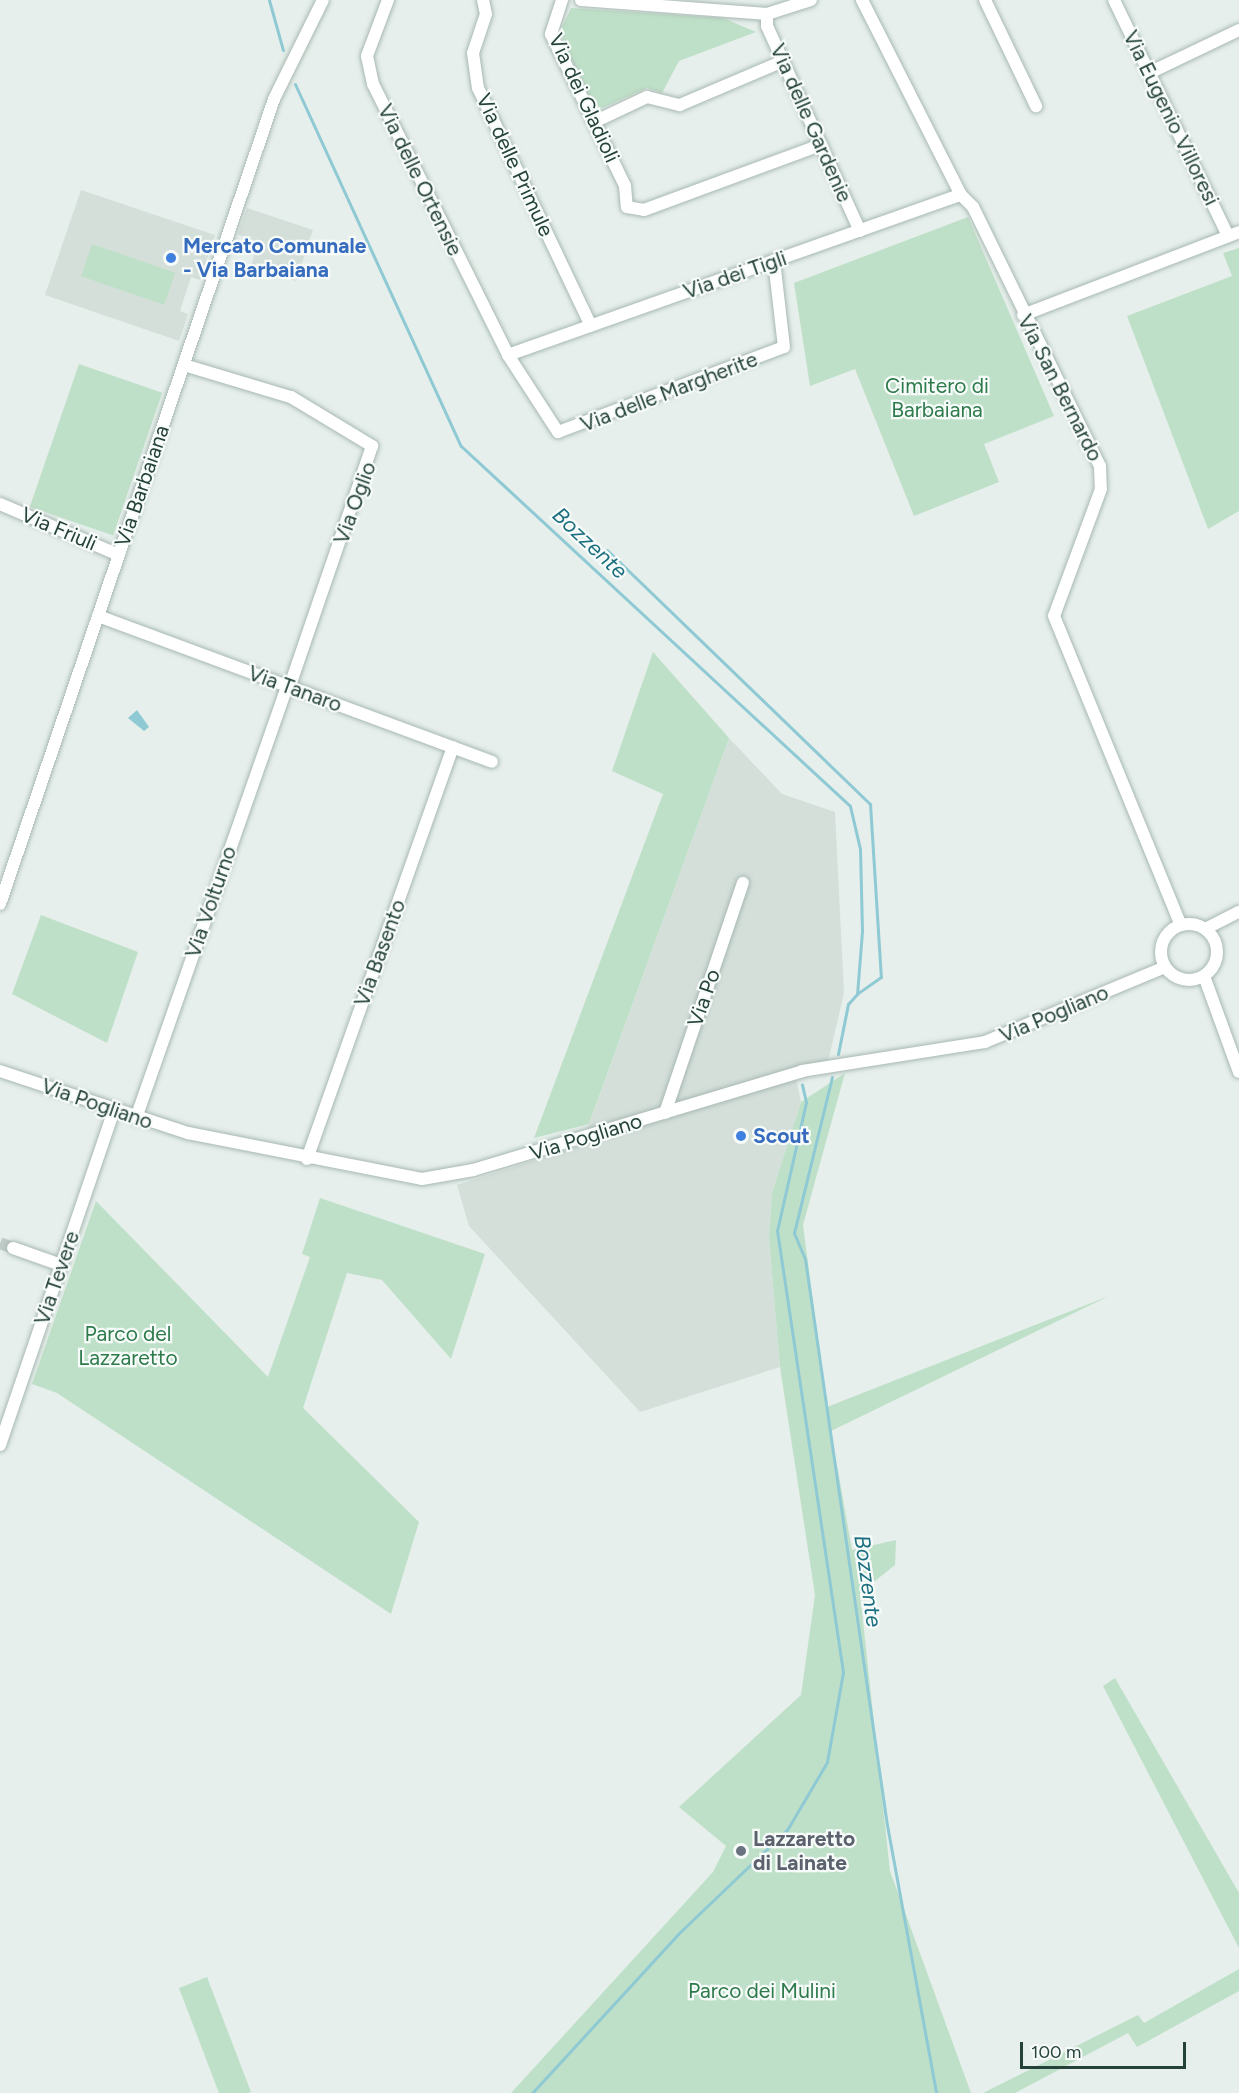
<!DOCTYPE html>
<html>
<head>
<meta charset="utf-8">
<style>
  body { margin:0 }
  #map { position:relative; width:1239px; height:2093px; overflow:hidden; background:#e6efeb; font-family:Figtree,sans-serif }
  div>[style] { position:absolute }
  .built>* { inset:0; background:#d4dfda }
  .green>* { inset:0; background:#bfe0c8; transform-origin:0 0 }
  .water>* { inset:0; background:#8ec9d4 }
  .stream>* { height:3px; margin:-1.5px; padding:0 1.5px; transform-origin:1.5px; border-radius:1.5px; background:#8ec9d4 }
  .minor-tunnel>* { height:12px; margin-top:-6px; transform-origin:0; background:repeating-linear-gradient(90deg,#bfccc8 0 12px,transparent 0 18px) }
  .roads { filter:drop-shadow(0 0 2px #a8b8b2) drop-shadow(0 0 2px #a8b8b2) }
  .minor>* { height:12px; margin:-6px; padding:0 6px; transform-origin:6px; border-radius:6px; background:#fff }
  .minor>.ring { margin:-6px; padding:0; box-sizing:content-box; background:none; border:12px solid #fff; border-radius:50% }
  .dots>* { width:16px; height:16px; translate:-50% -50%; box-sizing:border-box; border:3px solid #f7fbf9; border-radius:50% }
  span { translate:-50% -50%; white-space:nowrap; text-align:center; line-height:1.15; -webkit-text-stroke:4.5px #f7fbf9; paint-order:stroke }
  .street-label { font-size:21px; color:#24423a }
  .shop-label { font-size:21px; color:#366cbe; font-weight:700 }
  .left { translate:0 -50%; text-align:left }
  .park-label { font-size:21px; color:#2d7a4b }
  .worship-label { font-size:21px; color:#5b616d; font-weight:700 }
  .water-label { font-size:22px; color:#1c6f80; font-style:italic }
  .scale { position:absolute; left:1020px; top:2042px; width:166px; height:27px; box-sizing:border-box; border:3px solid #24423a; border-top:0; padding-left:8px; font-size:18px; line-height:21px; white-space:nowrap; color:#24423a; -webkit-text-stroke:4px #f7fbf9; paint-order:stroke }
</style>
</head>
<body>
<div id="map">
  <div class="built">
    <i style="clip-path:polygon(81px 190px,215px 235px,200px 280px,191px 277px,180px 311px,188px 314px,179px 341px,45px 295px)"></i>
    <i style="clip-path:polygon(247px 208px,313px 230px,296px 281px,251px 266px,257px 246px,238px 234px)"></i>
    <i style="clip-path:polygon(729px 738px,782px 794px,835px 812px,844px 993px,828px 1062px,586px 1133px)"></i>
    <i style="clip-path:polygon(796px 1078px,801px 1102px,772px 1193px,769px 1238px,780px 1367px,640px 1412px,469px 1226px,457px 1185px)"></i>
  </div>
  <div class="green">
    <i style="clip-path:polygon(571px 8px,723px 18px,756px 32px,679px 61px,662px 93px,647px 88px,602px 108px,593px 104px,563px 42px,562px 27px)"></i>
    <i style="clip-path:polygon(968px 217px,1054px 416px,984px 444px,999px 482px,914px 516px,855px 369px,810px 386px,794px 283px)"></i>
    <i style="left:92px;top:244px;width:88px;height:34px;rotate:19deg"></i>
    <i style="clip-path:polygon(1239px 248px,1239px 511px,1208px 529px,1127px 316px,1232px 276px,1223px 253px)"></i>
    <i style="left:79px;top:364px;width:88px;height:151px;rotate:19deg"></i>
    <i style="clip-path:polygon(653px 652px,729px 738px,589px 1124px,534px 1138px,663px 794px,612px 771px)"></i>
    <i style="clip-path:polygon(41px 915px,138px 952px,107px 1043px,12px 994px)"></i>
    <i style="clip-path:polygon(845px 1073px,803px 1225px,827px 1407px,1109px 1296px,831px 1431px,852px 1550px,896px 1540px,895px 1565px,860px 1593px,890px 1871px,971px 2093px,511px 2093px,713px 1872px,726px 1846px,679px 1807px,801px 1695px,815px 1595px,780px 1367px,769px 1238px,772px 1193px,801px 1102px)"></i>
    <i style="clip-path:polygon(320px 1198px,485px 1254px,451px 1359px,382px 1280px,347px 1273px,303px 1408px,419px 1522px,391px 1614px,57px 1393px,32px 1384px,96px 1201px,268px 1377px,310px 1257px,302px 1254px)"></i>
    <i style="clip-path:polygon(1115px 1678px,1239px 1893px,1239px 1948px,1103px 1686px)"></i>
    <i style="clip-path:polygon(1239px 1969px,1239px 1991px,1137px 2047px,1128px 2033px,1015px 2093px,983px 2093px,1138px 2015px,1144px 2023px)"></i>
    <i style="clip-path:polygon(207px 1977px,251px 2092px,248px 2093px,219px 2093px,179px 1988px)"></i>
  </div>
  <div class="water">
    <i style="clip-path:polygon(137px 710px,149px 727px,144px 731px,128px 718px)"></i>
  </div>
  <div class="stream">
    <i style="left:269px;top:0;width:52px;rotate:74.4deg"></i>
    <i style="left:295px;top:84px;width:398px;rotate:65.4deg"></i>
    <i style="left:461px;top:446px;width:530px;rotate:42.78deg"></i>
    <i style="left:850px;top:806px;width:44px;rotate:76.9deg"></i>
    <i style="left:860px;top:849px;width:82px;rotate:88.6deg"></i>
    <i style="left:862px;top:931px;width:63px;rotate:94.5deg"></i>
    <i style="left:857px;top:994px;width:13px;rotate:132deg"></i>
    <i style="left:848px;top:1004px;width:51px;rotate:101.3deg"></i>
    <i style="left:607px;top:550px;width:366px;rotate:44deg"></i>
    <i style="left:870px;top:804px;width:173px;rotate:86.4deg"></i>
    <i style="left:881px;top:977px;width:29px;rotate:145deg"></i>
    <i style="left:832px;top:1077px;width:161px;rotate:103.7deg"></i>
    <i style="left:794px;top:1233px;width:28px;rotate:67deg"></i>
    <i style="left:805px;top:1259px;width:572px;rotate:81.76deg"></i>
    <i style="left:887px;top:1825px;width:272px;rotate:79.6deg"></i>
    <i style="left:532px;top:2093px;width:216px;rotate:-47.4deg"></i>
    <i style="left:678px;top:1934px;width:151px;rotate:-43.7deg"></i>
    <i style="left:787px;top:1830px;width:79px;rotate:-59.5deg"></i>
    <i style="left:827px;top:1762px;width:91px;rotate:-79.9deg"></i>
    <i style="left:843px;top:1672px;width:446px;rotate:-98.5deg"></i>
    <i style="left:777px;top:1231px;width:132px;rotate:-77.3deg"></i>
    <i style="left:806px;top:1102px;width:18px;rotate:-103deg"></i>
  </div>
  <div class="minor-tunnel">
    <i style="left:0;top:1243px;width:14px;rotate:21deg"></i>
  </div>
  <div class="roads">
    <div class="minor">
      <i style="left:388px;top:0;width:60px;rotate:110.6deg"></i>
      <i style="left:367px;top:56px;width:29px;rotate:78deg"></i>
      <i style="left:373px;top:84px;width:303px;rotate:63.5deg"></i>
      <i style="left:508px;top:355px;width:92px;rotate:57deg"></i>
      <i style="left:558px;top:432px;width:241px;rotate:-20.6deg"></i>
      <i style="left:784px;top:347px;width:87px;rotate:-96.6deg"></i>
      <i style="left:483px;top:0;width:14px;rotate:78deg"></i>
      <i style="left:486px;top:14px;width:41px;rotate:108.4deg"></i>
      <i style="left:473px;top:53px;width:35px;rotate:82deg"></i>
      <i style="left:478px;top:88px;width:263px;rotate:64.6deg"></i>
      <i style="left:562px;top:0;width:36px;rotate:108deg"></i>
      <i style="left:551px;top:34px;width:169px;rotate:64deg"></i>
      <i style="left:625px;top:186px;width:21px;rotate:85deg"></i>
      <i style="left:627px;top:207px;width:17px;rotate:10deg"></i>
      <i style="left:644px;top:210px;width:189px;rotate:-20.2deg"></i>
      <i style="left:581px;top:0;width:187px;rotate:4.3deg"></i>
      <i style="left:767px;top:14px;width:46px;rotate:-17.7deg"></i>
      <i style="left:862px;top:0;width:219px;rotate:63.1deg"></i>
      <i style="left:961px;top:195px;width:17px;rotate:45deg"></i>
      <i style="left:973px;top:207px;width:288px;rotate:63.9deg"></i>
      <i style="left:1100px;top:466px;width:23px;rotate:88deg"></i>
      <i style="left:1101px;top:489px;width:135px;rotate:110.3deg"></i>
      <i style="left:1054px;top:616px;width:334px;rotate:67.7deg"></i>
      <i style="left:985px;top:0;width:118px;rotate:64.3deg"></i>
      <i style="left:1114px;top:0;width:262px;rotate:64.2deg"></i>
      <i style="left:767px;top:14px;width:12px;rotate:90deg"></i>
      <i style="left:767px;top:26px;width:225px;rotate:65.6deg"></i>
      <i style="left:1149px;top:73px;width:100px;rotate:-25.5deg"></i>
      <i style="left:594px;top:122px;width:59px;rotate:-25.3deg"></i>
      <i style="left:647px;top:97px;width:34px;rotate:14deg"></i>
      <i style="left:680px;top:105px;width:112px;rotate:-23.1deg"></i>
      <i style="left:1023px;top:315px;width:231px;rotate:-21deg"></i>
      <i style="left:508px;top:355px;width:480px;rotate:-19.5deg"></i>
      <i style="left:184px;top:365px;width:112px;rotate:16.7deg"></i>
      <i style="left:291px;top:397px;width:95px;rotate:31.2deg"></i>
      <i style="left:372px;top:446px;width:254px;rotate:108.9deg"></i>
      <i style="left:0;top:504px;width:129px;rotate:23.2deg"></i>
      <i style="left:98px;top:616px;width:420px;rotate:20.3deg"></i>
      <i style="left:0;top:904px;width:850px;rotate:-71.2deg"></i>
      <i style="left:274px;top:99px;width:110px;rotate:-63.7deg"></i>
      <i class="ring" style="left:1161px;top:924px;width:44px;height:44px"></i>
      <i style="left:1205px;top:929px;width:38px;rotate:-27deg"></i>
      <i style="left:1204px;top:976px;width:102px;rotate:70deg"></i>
      <i style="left:0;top:1071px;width:198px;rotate:18.3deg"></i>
      <i style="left:188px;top:1133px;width:238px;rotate:11.1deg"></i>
      <i style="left:422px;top:1179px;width:52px;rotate:-10deg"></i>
      <i style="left:473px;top:1170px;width:344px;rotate:-16.7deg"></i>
      <i style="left:802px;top:1071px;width:185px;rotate:-9deg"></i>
      <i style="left:985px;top:1042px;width:195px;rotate:-22.6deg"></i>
      <i style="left:665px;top:1113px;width:243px;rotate:-71.3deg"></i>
      <i style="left:136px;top:1118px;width:458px;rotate:-70.7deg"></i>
      <i style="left:307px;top:1159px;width:437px;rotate:-70.5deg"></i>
      <i style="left:13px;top:1248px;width:51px;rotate:19.5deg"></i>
      <i style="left:0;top:1445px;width:354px;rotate:-71.2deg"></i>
    </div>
  </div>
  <div class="dots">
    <i style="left:171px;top:258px;background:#3f7fe0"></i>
    <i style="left:741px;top:1136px;background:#3f7fe0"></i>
    <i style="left:741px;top:1851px;background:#6b7280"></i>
  </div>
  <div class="street-label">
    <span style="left:584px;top:98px;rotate:65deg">Via dei Gladioli</span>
    <span style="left:1171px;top:118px;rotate:64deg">Via Eugenio Villoresi</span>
    <span style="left:811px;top:123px;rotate:66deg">Via delle Gardenie</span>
    <span style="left:515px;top:165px;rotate:65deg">Via delle Primule</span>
    <span style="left:420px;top:180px;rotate:64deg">Via delle Ortensie</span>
    <span style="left:735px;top:275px;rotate:-19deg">Via dei Tigli</span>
    <span style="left:1060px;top:388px;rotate:63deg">Via San Bernardo</span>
    <span style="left:669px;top:392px;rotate:-21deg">Via delle Margherite</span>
    <span style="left:142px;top:486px;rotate:-71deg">Via Barbaiana</span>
    <span style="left:355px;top:503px;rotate:-70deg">Via Oglio</span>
    <span style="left:59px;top:529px;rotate:23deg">Via Friuli</span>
    <span style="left:295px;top:689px;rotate:20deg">Via Tanaro</span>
    <span style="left:211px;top:902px;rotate:-71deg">Via Volturno</span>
    <span style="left:380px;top:953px;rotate:-70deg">Via Basento</span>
    <span style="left:704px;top:998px;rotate:-71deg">Via Po</span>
    <span style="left:1054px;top:1014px;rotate:-23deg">Via Pogliano</span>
    <span style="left:97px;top:1104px;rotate:19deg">Via Pogliano</span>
    <span style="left:586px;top:1137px;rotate:-17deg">Via Pogliano</span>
    <span style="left:57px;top:1278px;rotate:-71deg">Via Tevere</span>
  </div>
  <div class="shop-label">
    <span class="left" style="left:183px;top:258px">Mercato Comunale<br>- Via Barbaiana</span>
    <span class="left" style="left:753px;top:1136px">Scout</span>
  </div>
  <div class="park-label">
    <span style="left:937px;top:398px">Cimitero di<br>Barbaiana</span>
    <span style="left:128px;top:1346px">Parco del<br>Lazzaretto</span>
    <span style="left:762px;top:1991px">Parco dei Mulini</span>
  </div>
  <div class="worship-label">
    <span class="left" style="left:753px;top:1851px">Lazzaretto<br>di Lainate</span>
  </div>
  <div class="water-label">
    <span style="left:590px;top:543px;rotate:43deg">Bozzente</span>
    <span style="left:868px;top:1581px;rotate:82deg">Bozzente</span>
  </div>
  <div class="scale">100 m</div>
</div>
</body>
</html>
